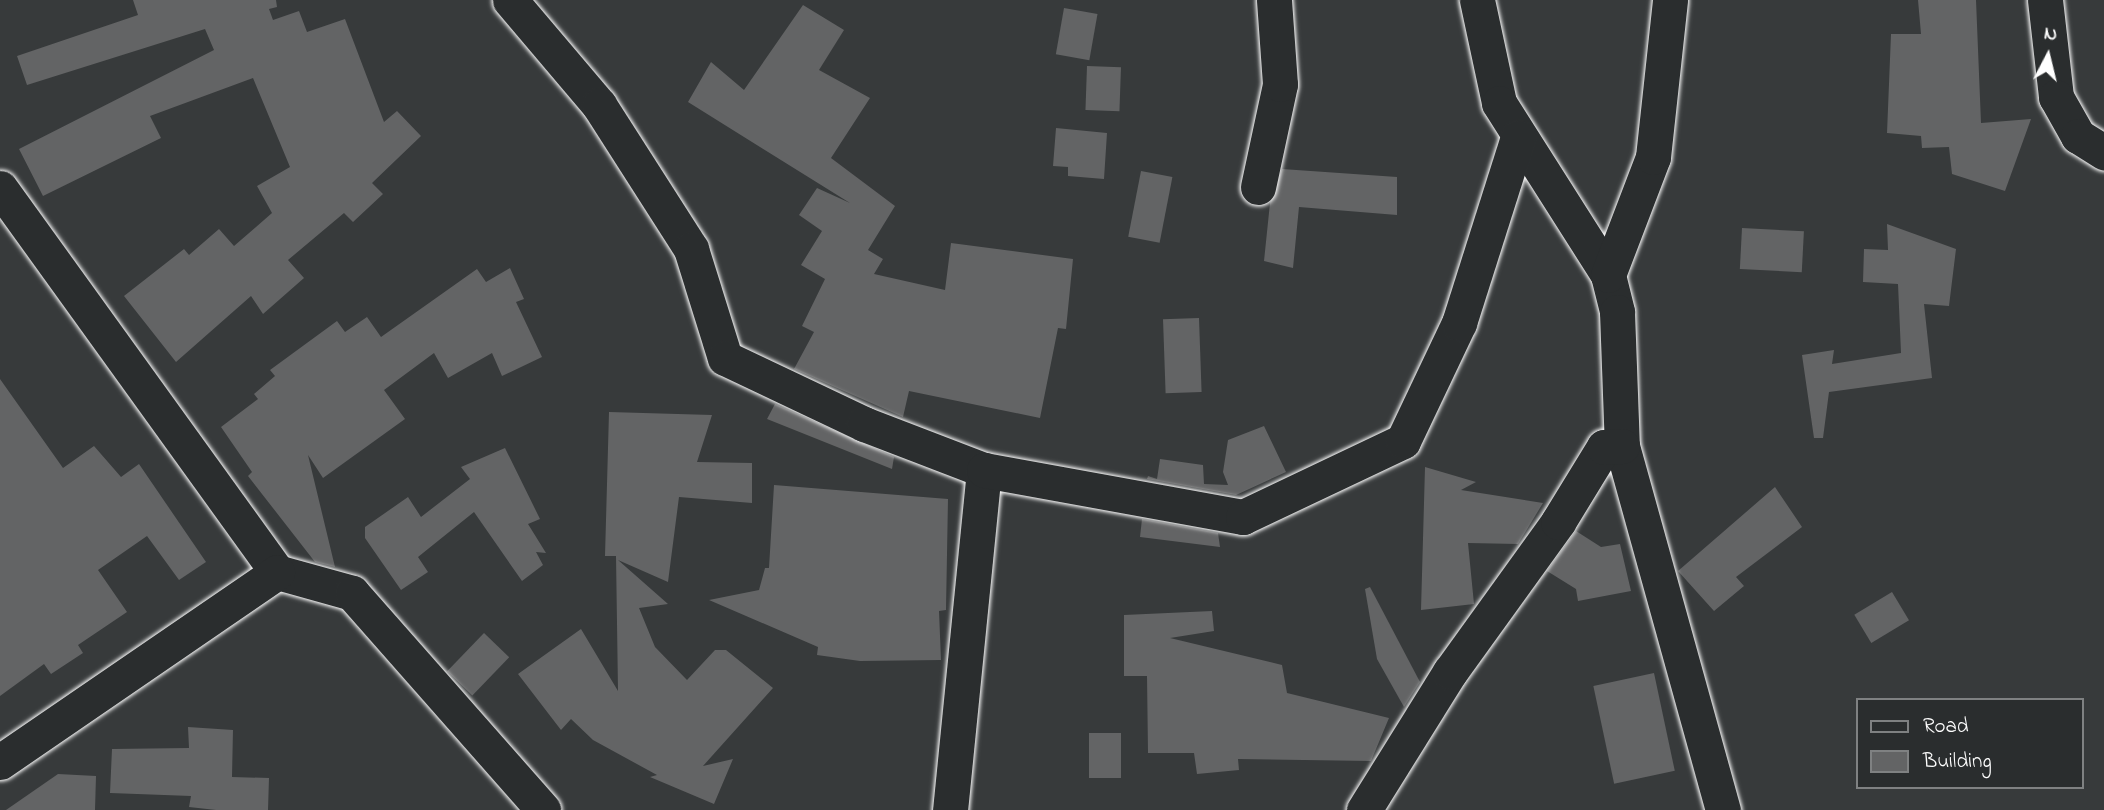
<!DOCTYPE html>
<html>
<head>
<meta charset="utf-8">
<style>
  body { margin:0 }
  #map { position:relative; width:2104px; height:810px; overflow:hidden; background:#373a3b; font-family:"Indie Flower",sans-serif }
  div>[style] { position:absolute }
  .building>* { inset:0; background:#636465; transform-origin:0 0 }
  .roads { filter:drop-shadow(0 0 2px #fff) drop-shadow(0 0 2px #fff) }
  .minor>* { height:35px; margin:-17.5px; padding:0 17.5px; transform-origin:17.5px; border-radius:17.5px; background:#2a2d2e }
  span { translate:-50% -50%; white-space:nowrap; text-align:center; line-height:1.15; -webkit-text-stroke:6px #2a2d2e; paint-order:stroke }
  .legend { position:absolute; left:1856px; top:698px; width:228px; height:91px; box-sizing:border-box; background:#2a2d2e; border:2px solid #7f8182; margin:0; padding:9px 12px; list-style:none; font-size:21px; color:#fff }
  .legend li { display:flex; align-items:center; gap:14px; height:35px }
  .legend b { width:35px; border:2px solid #7f8182 }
  .north { position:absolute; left:2013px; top:21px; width:70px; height:70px; -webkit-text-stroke:5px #2a2d2e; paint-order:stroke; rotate:7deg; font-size:19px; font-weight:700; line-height:28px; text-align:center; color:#fff }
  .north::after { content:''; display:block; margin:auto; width:24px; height:32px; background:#fff; clip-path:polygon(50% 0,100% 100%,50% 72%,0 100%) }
</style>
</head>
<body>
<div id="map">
  <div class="building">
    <i style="clip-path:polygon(133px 0,276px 0,277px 7px,269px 9px,273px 20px,299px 11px,307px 32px,345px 19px,384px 122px,397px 111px,421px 136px,372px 183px,383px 194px,353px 222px,344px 213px,288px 260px,304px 278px,263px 314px,251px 296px,176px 362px,124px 296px,184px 249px,189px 255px,219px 229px,234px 246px,272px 213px,257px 186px,290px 167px,253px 78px,150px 116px,161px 138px,43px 196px,19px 149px,214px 50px,205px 29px,27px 85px,17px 56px,138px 15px)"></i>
    <i style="clip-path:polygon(1918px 0,1976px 0,1981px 123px,2031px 119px,2005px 191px,1952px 174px,1949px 147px,1922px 148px,1921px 136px,1887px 133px,1891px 34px,1921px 34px)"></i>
    <i style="clip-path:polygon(803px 5px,844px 30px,819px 70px,870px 98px,831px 158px,895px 206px,868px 250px,883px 259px,874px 274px,945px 290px,951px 243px,1073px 259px,1066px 329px,1058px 328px,1040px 418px,909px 391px,903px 417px,794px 369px,814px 332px,802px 326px,825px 279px,801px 265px,822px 231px,799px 215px,817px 188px,850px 203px,688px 102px,711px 62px,744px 90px)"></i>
    <i style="left:1064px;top:8px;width:34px;height:47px;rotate:10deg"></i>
    <i style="left:1087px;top:66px;width:34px;height:44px;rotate:2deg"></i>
    <i style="clip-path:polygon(1056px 128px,1107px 133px,1104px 179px,1068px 176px,1068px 167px,1053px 166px)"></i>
    <i style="clip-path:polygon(1282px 169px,1397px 177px,1397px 215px,1299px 207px,1293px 268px,1264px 261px,1270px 203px)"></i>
    <i style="left:1141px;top:171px;width:32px;height:67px;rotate:11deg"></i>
    <i style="clip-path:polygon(1887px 224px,1956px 249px,1949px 306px,1924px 304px,1932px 378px,1829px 392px,1823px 438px,1814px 438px,1802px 355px,1834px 350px,1832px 364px,1901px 353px,1898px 284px,1863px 282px,1864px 249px,1888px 250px)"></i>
    <i style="left:1742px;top:228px;width:62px;height:41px;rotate:3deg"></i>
    <i style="clip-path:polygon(510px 268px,524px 299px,516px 302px,542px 357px,502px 376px,492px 353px,448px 378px,434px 353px,384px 390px,405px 419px,323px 478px,308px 455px,335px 567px,315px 562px,248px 476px,252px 472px,221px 427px,258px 399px,254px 394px,275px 376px,270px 370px,337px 321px,345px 332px,367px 317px,381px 337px,477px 269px,486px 282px)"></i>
    <i style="left:1199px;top:318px;width:74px;height:36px;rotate:88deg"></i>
    <i style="clip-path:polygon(0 379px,63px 468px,94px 446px,121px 477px,139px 464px,206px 562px,179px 580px,147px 536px,98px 570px,127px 612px,78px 645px,83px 653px,51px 674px,44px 664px,0 696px)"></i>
    <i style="clip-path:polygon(775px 404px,894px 457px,892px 469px,767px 419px)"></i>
    <i style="clip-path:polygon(609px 412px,712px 415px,697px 462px,752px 463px,752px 503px,679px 497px,668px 582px,618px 560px,668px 604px,639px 608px,655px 647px,687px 680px,715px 650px,726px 650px,773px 688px,703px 766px,733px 759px,714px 804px,650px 777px,657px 775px,593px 740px,571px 719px,561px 730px,518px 674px,581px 629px,618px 691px,616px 556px,605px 556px)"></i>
    <i style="clip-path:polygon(1264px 426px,1286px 472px,1236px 495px,1147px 479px,1148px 476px,1157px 479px,1160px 459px,1203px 465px,1204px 484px,1228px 485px,1223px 472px,1228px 440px)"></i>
    <i style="clip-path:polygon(505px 448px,540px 519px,528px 524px,546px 553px,536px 552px,543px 565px,522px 581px,474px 512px,418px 557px,428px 572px,401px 590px,365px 538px,365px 527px,408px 497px,421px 517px,470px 479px,461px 467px)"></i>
    <i style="clip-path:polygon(1425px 467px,1476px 482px,1461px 490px,1543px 503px,1518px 544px,1468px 543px,1474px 604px,1421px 610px)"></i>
    <i style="clip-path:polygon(774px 485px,948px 499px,946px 610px,939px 611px,941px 660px,860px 661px,817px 655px,818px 647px,709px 600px,759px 590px,765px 568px,769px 568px)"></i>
    <i style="clip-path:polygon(1775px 487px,1802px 527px,1736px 577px,1744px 586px,1714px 611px,1678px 571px)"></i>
    <i style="clip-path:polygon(1142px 519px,1218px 533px,1220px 547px,1140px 537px)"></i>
    <i style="clip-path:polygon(1576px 531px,1601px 547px,1620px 544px,1631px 591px,1578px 601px,1576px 589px,1547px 571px)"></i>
    <i style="clip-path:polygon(1370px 587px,1420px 682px,1404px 707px,1377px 659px,1365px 589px)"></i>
    <i style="left:1892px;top:592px;width:33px;height:44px;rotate:59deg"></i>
    <i style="clip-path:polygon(1212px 611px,1214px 631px,1170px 638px,1282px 665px,1287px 693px,1389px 718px,1371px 761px,1238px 759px,1239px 770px,1197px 774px,1194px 753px,1148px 753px,1147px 676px,1124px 676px,1124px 615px)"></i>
    <i style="left:484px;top:633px;width:35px;height:53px;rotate:44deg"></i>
    <i style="left:1654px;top:673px;width:100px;height:62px;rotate:78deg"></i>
    <i style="clip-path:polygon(188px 727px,233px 730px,232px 777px,269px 778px,268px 810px,216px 810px,189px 807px,191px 796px,110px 793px,112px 749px,189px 748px)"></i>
    <i style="left:1089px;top:733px;width:32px;height:45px"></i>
    <i style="clip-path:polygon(58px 774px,96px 776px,95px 810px,6px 810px)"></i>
  </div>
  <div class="roads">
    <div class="minor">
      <i style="left:510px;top:0;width:138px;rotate:49.7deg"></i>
      <i style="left:599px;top:105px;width:171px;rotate:57.4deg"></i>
      <i style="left:691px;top:249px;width:114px;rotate:72.7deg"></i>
      <i style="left:725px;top:358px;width:154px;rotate:25.4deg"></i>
      <i style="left:864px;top:424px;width:129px;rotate:21deg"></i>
      <i style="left:984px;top:470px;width:342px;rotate:95.7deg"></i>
      <i style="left:1477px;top:0;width:105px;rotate:77.9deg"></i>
      <i style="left:1499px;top:103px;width:204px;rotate:57.6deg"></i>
      <i style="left:1608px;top:275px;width:38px;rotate:76deg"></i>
      <i style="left:1617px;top:312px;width:134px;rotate:87.9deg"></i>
      <i style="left:1622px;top:446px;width:378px;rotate:74.5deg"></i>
      <i style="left:2045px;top:0;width:98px;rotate:83.5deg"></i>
      <i style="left:2056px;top:97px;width:45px;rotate:60.6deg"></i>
      <i style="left:2078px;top:136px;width:31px;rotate:32deg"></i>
      <i style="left:1258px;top:187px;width:105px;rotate:-77.9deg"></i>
      <i style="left:1280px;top:84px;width:84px;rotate:-94.1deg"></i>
      <i style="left:0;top:188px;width:473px;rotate:54.2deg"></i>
      <i style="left:277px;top:572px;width:78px;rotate:15.6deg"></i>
      <i style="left:352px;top:593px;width:289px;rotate:48.6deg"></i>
      <i style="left:1608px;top:275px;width:126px;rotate:-69.1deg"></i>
      <i style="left:1653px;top:157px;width:158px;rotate:-83.8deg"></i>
      <i style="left:984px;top:470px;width:263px;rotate:10.3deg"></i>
      <i style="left:1243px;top:517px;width:177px;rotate:-25.4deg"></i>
      <i style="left:1403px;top:441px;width:131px;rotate:-64.6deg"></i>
      <i style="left:1459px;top:323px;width:195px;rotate:-72.4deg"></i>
      <i style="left:0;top:762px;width:336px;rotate:-34.4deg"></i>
      <i style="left:1364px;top:810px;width:163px;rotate:-58.1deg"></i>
      <i style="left:1450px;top:672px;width:185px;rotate:-54.2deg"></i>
      <i style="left:1558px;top:522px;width:88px;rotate:-58.5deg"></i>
      <i style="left:1604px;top:447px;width:18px;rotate:-3deg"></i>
    </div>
  </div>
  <ul class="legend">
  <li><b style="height:9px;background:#2a2d2e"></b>Road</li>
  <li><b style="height:19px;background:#636465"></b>Building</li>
  </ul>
  <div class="north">N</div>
</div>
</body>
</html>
